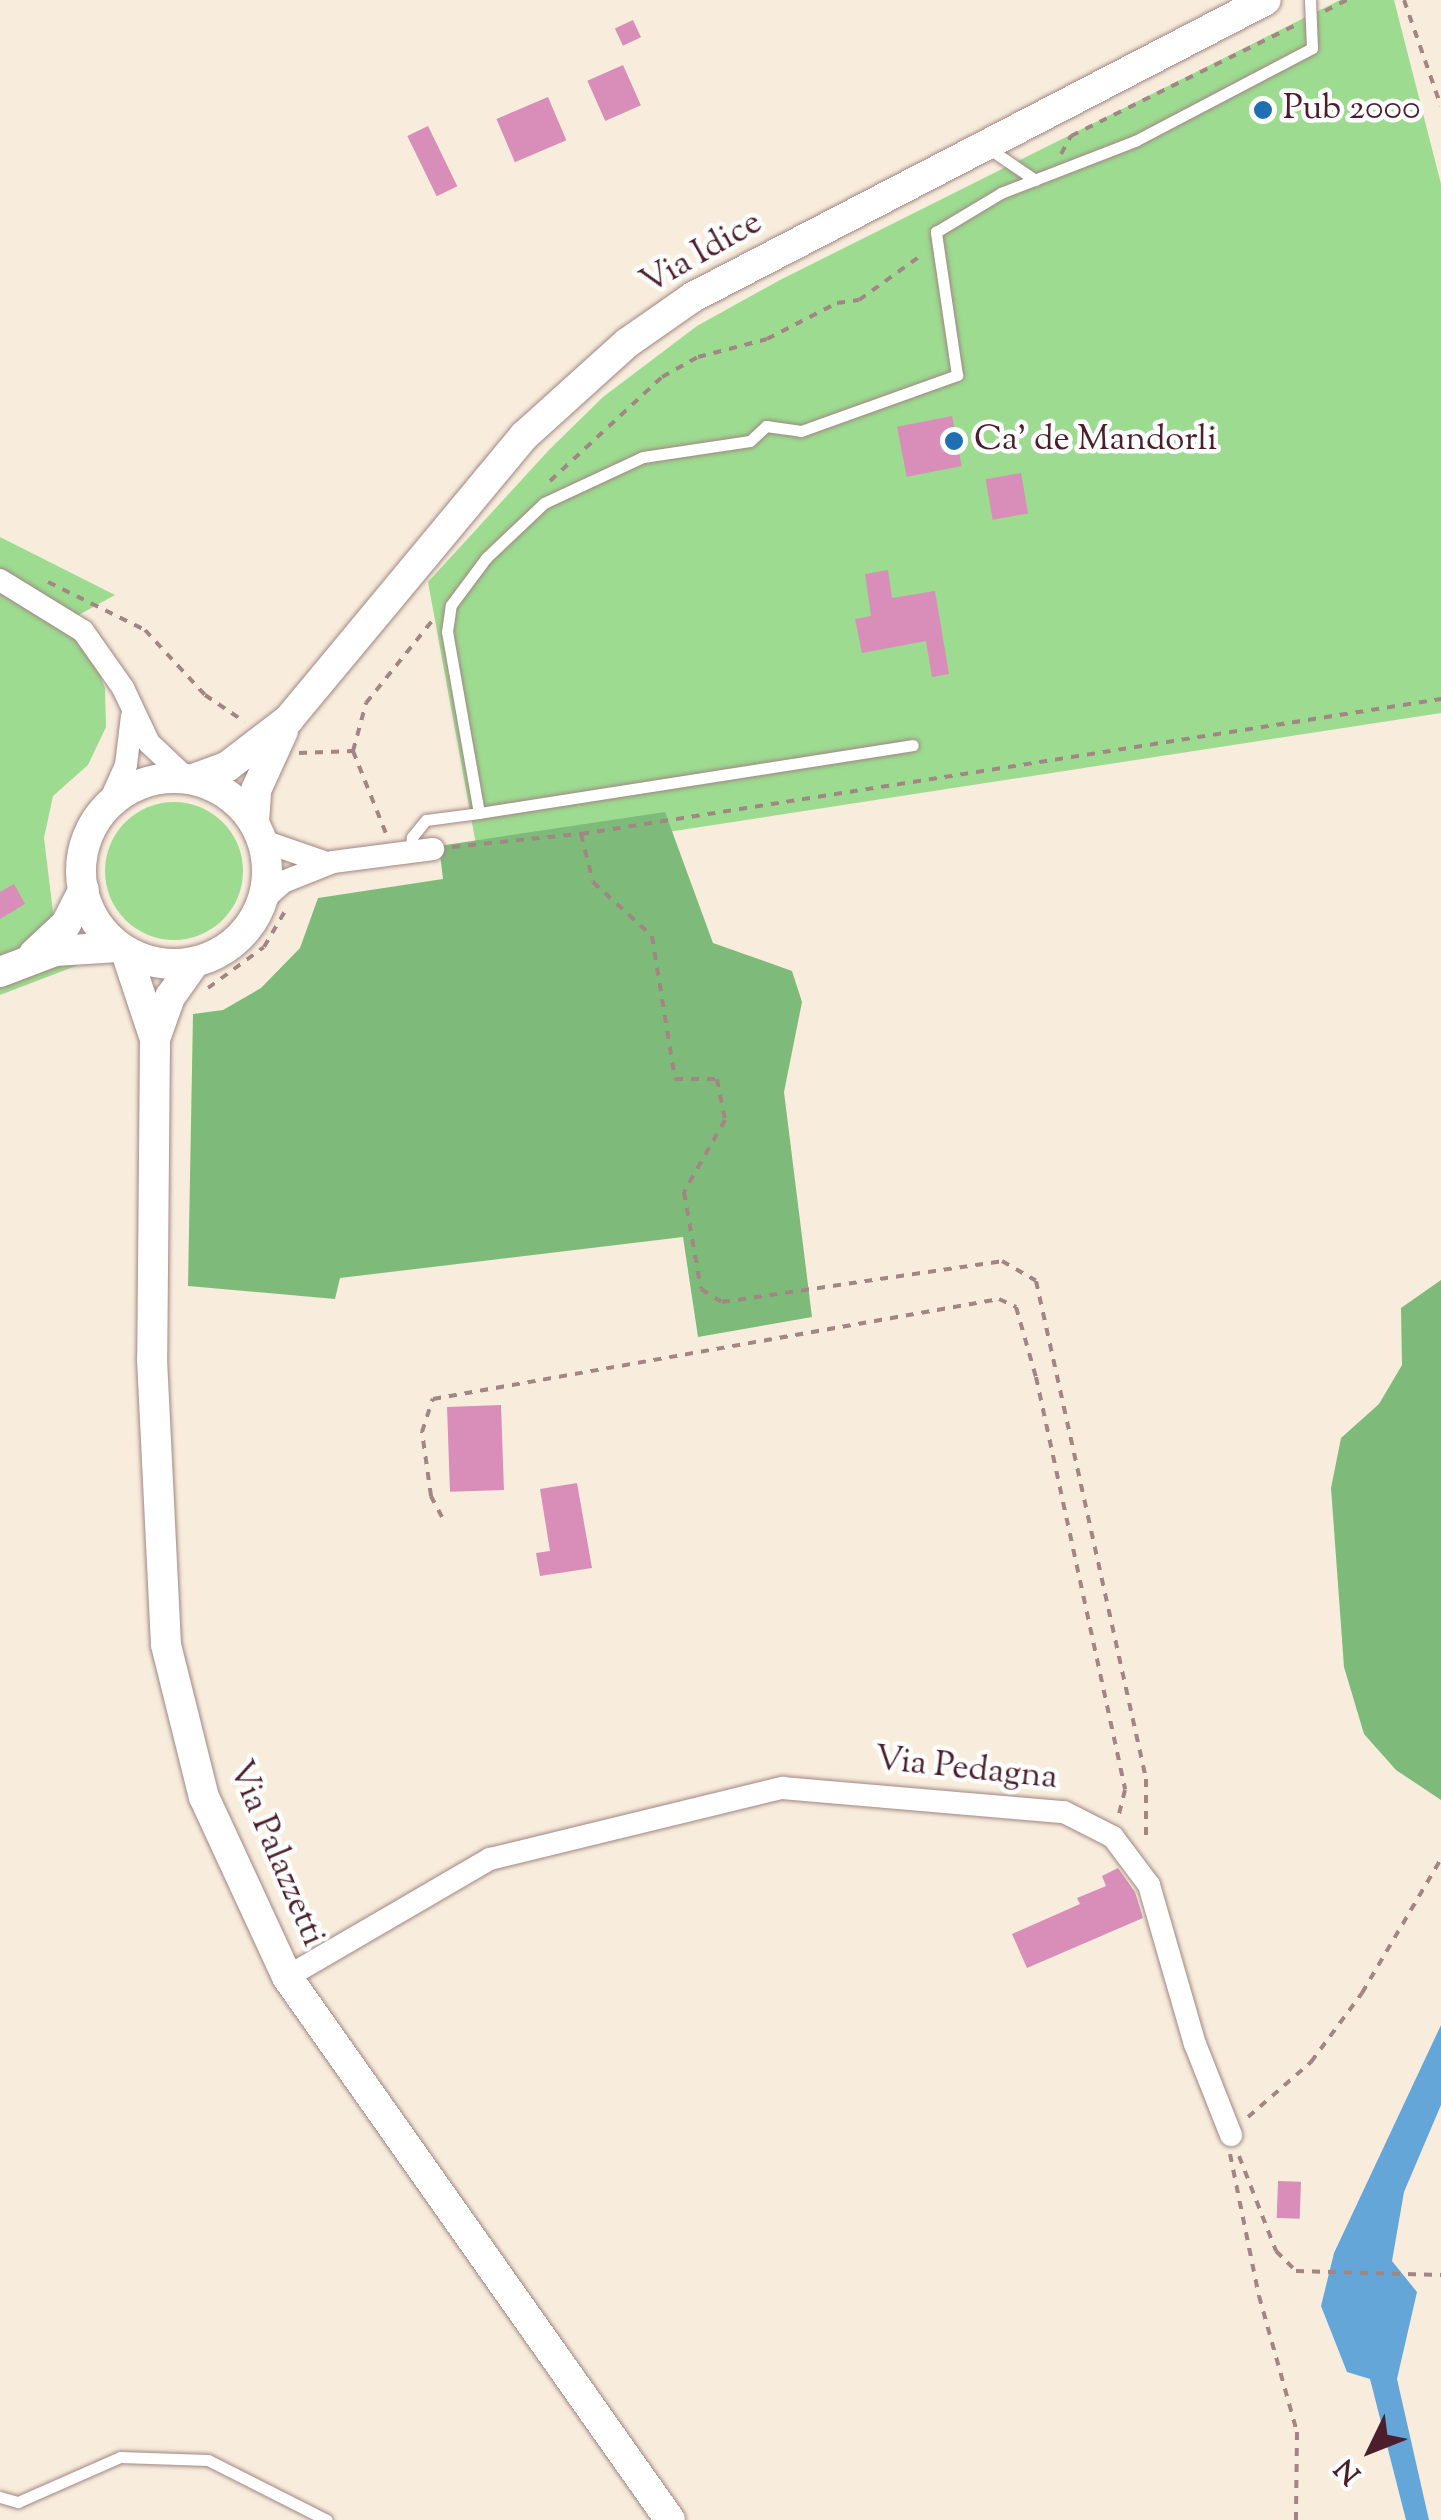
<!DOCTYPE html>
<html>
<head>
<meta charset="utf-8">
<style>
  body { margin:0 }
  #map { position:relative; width:1441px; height:2520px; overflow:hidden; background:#f8eddc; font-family:"Sorts Mill Goudy",serif }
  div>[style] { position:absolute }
  .green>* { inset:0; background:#9ddb90 }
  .round { border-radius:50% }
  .forest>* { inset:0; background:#7ebb7a }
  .water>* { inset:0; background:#65a6d9 }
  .building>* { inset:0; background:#d88eb8; transform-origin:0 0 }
  .path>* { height:4px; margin-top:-2px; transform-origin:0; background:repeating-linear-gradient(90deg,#a18684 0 8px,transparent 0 16px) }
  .roads { filter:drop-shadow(0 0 2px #a18684) drop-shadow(0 0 2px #a18684) }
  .lane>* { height:11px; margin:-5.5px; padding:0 5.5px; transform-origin:5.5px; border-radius:5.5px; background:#fff }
  .street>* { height:22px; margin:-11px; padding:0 11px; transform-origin:11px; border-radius:11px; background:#fff }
  .secondary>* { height:30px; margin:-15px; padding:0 15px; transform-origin:15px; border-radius:15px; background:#fff }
  .secondary>.ring { margin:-15px; padding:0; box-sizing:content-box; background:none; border:30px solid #fff; border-radius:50% }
  .dots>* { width:28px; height:28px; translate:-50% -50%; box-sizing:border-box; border:5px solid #fff; border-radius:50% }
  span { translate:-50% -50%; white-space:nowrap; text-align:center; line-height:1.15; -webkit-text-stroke:9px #fff; paint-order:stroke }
  .poi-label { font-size:35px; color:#4a1f2b }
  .left { translate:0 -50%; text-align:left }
  .street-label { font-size:35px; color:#4a1f2b }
  .north { position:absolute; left:1321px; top:2400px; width:100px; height:100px; -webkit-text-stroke:8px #fff; paint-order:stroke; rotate:227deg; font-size:28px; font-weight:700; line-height:40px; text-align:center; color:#4a1f2b }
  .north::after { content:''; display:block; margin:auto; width:35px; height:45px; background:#4a1f2b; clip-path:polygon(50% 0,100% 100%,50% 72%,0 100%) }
</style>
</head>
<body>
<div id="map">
  <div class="green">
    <i style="clip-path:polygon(1340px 0,1394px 0,1441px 184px,1441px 713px,479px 861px,428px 582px,549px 450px,603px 397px,697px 326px,780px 280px)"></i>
    <i style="clip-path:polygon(0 537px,115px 595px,77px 616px,105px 688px,106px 727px,88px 765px,53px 796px,44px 838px,54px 920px,81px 964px,0 995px)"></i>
    <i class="round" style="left:105px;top:802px;width:138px;height:138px"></i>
  </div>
  <div class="forest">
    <i style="clip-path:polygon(665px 812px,713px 943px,792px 971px,802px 1002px,784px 1092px,812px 1317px,698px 1337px,683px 1237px,340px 1278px,335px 1299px,188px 1286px,193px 1014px,223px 1010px,261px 988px,300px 948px,318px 898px,443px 879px,439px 846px)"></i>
    <i style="clip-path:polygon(1441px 1280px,1441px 1800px,1396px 1770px,1364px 1734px,1344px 1667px,1331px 1488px,1341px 1438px,1379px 1404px,1402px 1365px,1401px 1308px)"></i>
  </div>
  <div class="water">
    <i style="clip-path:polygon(1441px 2025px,1441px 2105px,1404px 2192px,1392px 2261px,1417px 2292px,1397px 2379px,1429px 2520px,1406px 2520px,1370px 2379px,1347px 2372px,1321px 2306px,1334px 2253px)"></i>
  </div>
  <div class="building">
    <i style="left:633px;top:20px;width:19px;height:20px;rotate:65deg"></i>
    <i style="left:623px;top:65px;width:44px;height:39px;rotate:66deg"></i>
    <i style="left:548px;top:97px;width:47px;height:56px;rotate:67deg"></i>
    <i style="left:428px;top:126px;width:67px;height:23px;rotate:64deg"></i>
    <i style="left:952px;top:416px;width:51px;height:56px;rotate:79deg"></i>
    <i style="left:1021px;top:473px;width:41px;height:36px;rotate:80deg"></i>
    <i style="clip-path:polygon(888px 570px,892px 598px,935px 591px,949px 674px,932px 677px,926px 641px,862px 653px,855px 619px,871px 616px,865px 574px)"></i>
    <i style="clip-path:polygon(14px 884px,25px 904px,0 919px,0 892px)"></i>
    <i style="left:501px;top:1405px;width:85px;height:54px;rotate:88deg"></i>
    <i style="clip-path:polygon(577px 1483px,592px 1568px,540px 1576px,536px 1553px,550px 1551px,540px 1489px)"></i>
    <i style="clip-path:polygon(1118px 1868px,1135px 1892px,1143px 1918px,1027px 1968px,1012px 1934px,1080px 1904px,1077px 1898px,1106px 1886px,1102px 1876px)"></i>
    <i style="left:1278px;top:2181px;width:23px;height:37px;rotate:2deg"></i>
  </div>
  <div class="path">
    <i style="left:1404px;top:0;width:112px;rotate:70.8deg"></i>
    <i style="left:1325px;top:11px;width:25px;rotate:-27deg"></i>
    <i style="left:1061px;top:154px;width:21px;rotate:-61deg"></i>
    <i style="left:1071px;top:136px;width:249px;rotate:-26.3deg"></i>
    <i style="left:550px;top:481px;width:153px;rotate:-42.9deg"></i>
    <i style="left:662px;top:377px;width:41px;rotate:-29.1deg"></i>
    <i style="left:698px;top:357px;width:71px;rotate:-14.6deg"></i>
    <i style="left:767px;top:339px;width:79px;rotate:-27.2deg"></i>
    <i style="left:837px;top:303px;width:22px;rotate:-8deg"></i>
    <i style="left:859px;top:300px;width:79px;rotate:-35.7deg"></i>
    <i style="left:48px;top:582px;width:108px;rotate:26.3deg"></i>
    <i style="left:145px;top:630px;width:88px;rotate:47.3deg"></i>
    <i style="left:205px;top:695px;width:48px;rotate:34deg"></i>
    <i style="left:353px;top:751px;width:50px;rotate:-74.8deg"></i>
    <i style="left:366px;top:703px;width:105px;rotate:-51.2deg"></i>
    <i style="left:299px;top:753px;width:54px;rotate:-2.1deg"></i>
    <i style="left:353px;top:751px;width:92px;rotate:68.2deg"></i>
    <i style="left:581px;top:834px;width:49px;rotate:76deg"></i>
    <i style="left:593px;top:882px;width:80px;rotate:42.5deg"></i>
    <i style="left:652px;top:936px;width:145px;rotate:80.9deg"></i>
    <i style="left:675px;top:1079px;width:42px"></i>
    <i style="left:717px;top:1079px;width:42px;rotate:79deg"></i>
    <i style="left:725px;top:1120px;width:83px;rotate:119.7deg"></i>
    <i style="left:684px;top:1192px;width:98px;rotate:80.1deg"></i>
    <i style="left:701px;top:1289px;width:25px;rotate:32deg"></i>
    <i style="left:722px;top:1302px;width:283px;rotate:-8.3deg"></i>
    <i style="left:1002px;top:1261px;width:39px;rotate:30deg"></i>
    <i style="left:1036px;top:1281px;width:510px;rotate:77.54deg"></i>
    <i style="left:1146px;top:1779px;width:63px;rotate:90deg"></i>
    <i style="left:452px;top:847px;width:130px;rotate:-5.8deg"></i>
    <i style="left:581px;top:834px;width:871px;rotate:-8.92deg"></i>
    <i style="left:208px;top:988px;width:69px;rotate:-36.2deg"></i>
    <i style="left:264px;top:947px;width:42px;rotate:-59.7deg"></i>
    <i style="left:442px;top:1517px;width:24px;rotate:-118deg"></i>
    <i style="left:431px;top:1496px;width:65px;rotate:-98deg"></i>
    <i style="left:422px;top:1432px;width:35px;rotate:-72deg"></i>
    <i style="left:433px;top:1399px;width:575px;rotate:-10.02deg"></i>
    <i style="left:999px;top:1299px;width:19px;rotate:25deg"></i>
    <i style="left:1016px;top:1307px;width:73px;rotate:74.1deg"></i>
    <i style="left:1036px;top:1377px;width:422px;rotate:77.8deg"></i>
    <i style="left:1125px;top:1790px;width:29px;rotate:104deg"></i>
    <i style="left:1248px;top:2117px;width:84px;rotate:-41.1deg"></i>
    <i style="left:1311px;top:2062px;width:86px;rotate:-53.5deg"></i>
    <i style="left:1362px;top:1993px;width:156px;rotate:-59.5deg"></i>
    <i style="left:1230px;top:2154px;width:145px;rotate:78.5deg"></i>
    <i style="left:1259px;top:2296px;width:141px;rotate:74.4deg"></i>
    <i style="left:1297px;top:2432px;width:88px;rotate:90.7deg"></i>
    <i style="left:1239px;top:2156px;width:102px;rotate:68.7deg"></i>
    <i style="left:1276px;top:2251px;width:28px;rotate:45deg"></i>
    <i style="left:1296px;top:2271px;width:145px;rotate:1.6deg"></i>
  </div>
  <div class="roads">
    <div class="lane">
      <i style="left:988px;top:148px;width:57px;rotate:34.2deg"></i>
      <i style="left:479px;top:813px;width:439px;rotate:-8.9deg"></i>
      <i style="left:411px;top:850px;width:13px;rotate:-86deg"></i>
      <i style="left:412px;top:837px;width:22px;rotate:-51deg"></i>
      <i style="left:426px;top:820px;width:53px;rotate:-7.5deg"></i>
      <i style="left:479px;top:813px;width:184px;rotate:-100deg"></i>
      <i style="left:447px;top:632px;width:27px;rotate:-82deg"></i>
      <i style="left:451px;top:605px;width:59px;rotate:-53.3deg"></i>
      <i style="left:486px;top:558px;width:80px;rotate:-43.5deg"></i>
      <i style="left:544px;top:503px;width:109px;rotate:-24.9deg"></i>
      <i style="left:643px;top:457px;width:108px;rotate:-8.5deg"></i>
      <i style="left:750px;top:441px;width:22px;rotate:-43deg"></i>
      <i style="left:766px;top:426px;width:35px;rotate:8deg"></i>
      <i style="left:801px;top:431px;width:166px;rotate:-19.7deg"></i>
      <i style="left:957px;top:375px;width:145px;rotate:-98.4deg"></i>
      <i style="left:936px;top:232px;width:76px;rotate:-31deg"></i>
      <i style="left:1001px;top:193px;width:144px;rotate:-21.2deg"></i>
      <i style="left:1135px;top:141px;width:200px;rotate:-27.7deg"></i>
      <i style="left:1312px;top:48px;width:48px;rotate:-92.4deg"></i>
      <i style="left:0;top:2497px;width:19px;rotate:16deg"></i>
      <i style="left:18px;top:2502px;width:111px;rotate:-23.8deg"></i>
      <i style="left:120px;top:2457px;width:88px;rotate:2deg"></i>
      <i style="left:208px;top:2460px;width:133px;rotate:26.8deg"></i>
    </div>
    <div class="street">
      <i style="left:0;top:580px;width:97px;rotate:31.6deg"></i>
      <i style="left:83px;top:631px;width:70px;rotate:54.9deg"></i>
      <i style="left:123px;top:688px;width:61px;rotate:64.7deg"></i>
      <i style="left:149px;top:743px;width:51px;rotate:43.4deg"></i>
      <i style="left:110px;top:801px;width:39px;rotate:-66deg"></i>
      <i style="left:126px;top:765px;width:49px;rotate:-83deg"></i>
      <i style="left:260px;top:840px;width:68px;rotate:19deg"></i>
      <i style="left:261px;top:902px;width:30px;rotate:-42deg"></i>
      <i style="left:283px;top:882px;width:54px;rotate:-21.8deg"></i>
      <i style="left:333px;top:862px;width:101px;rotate:-7.4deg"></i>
      <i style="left:287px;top:1977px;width:235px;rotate:-30.2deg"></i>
      <i style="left:490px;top:1859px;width:301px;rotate:-13.7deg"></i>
      <i style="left:782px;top:1788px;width:283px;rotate:4.9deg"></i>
      <i style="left:1064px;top:1812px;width:55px;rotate:27deg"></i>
      <i style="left:1113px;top:1837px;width:60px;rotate:53.1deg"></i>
      <i style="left:1149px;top:1885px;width:166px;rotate:73.9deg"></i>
      <i style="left:1195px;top:2044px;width:98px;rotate:68.4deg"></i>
    </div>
    <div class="secondary">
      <i class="ring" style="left:81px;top:778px;width:156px;height:156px"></i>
      <i style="left:193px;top:779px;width:37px;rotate:-20deg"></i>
      <i style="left:228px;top:766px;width:77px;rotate:-37.6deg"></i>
      <i style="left:289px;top:719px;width:368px;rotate:-50.3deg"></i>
      <i style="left:524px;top:436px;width:139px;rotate:-42.1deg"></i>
      <i style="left:627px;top:343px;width:80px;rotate:-34.9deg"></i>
      <i style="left:693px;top:297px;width:645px;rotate:-27.4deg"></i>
      <i style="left:254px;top:822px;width:32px;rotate:-86deg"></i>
      <i style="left:256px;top:790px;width:65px;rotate:-65.4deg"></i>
      <i style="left:126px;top:952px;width:92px;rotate:71.6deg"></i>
      <i style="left:155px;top:1039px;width:320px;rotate:90.5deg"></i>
      <i style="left:152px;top:1359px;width:286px;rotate:87.2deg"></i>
      <i style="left:166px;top:1645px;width:157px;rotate:76deg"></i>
      <i style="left:204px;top:1797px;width:198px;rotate:65.2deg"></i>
      <i style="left:287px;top:1977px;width:664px;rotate:54.8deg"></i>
      <i style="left:34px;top:954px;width:44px;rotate:-43.2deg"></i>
      <i style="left:66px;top:924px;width:39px;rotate:-63deg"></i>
      <i style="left:0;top:972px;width:59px;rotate:-20.9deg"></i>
      <i style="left:55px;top:951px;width:63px;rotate:-3.6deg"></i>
      <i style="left:155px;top:1039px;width:45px;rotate:-70.3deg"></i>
      <i style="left:170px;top:997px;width:43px;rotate:-54.5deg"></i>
    </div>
  </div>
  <div class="dots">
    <i style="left:1263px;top:110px;background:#1f6fb2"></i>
    <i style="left:954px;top:441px;background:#1f6fb2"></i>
  </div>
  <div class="poi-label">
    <span class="left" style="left:1283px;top:110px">Pub 2000</span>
    <span class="left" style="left:974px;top:441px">Ca' de Mandorli</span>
  </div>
  <div class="street-label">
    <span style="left:702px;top:254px;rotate:-30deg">Via Idice</span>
    <span style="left:966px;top:1770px;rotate:6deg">Via Pedagna</span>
    <span style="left:275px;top:1854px;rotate:67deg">Via Palazzetti</span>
  </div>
  <div class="north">N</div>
</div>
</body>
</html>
